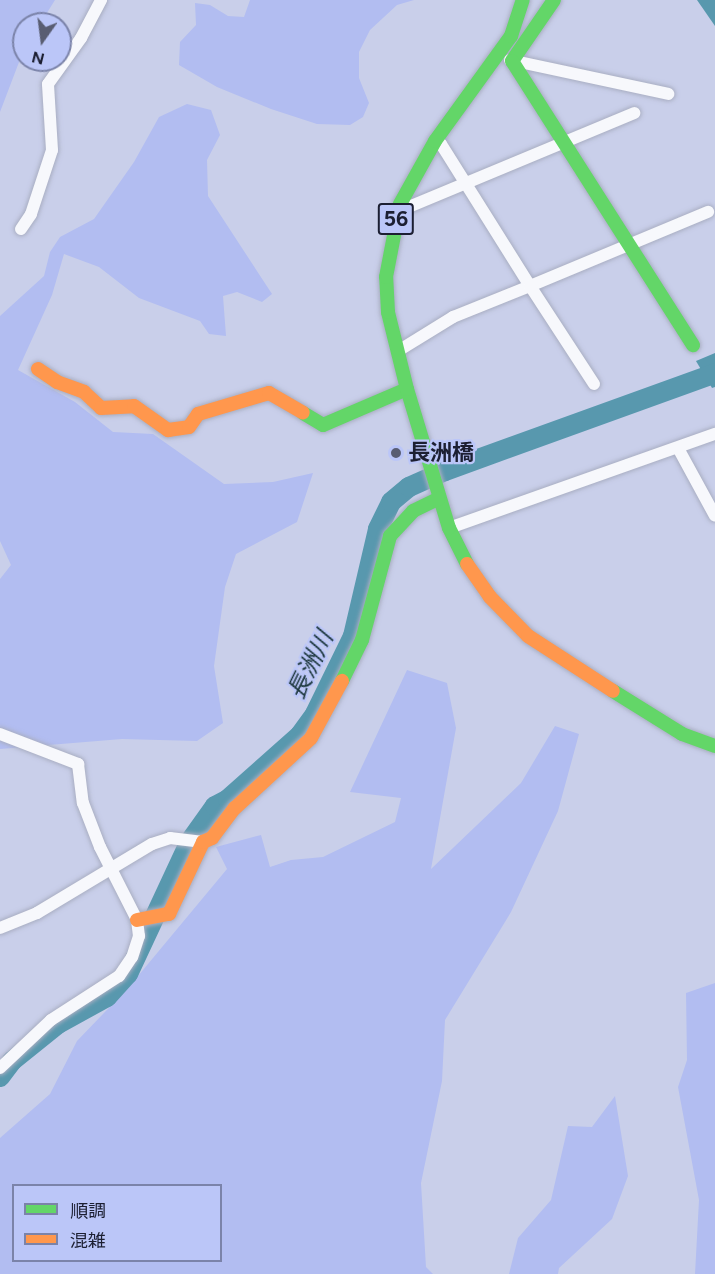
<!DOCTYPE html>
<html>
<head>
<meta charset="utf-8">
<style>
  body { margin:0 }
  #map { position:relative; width:715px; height:1274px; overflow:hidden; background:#c9cfea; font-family:Figtree,"Noto Sans JP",sans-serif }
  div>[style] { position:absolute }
  .green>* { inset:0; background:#b2bdf1 }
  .water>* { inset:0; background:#5898ae }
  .river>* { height:20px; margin:-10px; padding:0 10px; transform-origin:10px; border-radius:10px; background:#5898ae }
  .roads { filter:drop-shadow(0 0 2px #a9aec2) drop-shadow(0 0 2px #a9aec2) }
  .street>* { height:12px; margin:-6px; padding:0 6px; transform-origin:6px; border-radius:6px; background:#f7f8fc }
  .fast>* { height:14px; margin:-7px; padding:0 7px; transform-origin:7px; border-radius:7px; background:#63d668 }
  .slow>* { height:14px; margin:-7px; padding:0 7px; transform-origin:7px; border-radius:7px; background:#ff974d }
  .dots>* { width:16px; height:16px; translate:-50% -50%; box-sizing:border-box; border:3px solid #bbc6f8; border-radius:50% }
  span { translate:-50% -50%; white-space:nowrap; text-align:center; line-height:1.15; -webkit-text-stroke:4.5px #bbc6f8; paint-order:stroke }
  .shield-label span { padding:2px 4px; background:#bbc6f8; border:2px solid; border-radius:4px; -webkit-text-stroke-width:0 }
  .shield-label { font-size:21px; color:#1c1f32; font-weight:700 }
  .poi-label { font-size:22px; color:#1c1f32; font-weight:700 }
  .left { translate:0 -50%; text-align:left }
  .water-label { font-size:24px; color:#1b363c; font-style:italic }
  .legend { position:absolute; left:12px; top:1184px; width:210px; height:78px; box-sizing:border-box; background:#bbc6f8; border:2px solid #7b83a9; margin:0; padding:8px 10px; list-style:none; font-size:18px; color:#1c1f32 }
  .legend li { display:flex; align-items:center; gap:12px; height:30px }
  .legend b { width:30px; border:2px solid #7b83a9 }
  .north { position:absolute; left:12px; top:12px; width:60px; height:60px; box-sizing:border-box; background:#bbc6f8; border:2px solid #7b83a9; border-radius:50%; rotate:194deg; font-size:16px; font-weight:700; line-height:24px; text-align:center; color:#1c1f32 }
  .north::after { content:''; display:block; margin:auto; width:21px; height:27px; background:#595d72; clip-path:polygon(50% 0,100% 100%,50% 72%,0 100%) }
</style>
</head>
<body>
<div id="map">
  <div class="green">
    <i style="clip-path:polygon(0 0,55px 0,40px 24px,24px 24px,24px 49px,0 112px)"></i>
    <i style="clip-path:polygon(250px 0,414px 0,397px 5px,370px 30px,359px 52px,359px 78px,369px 103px,363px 117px,350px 125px,317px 124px,271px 109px,217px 87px,179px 65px,180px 42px,196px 25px,195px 3px,210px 5px,228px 16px,244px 17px)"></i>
    <i style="clip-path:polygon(187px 104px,211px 110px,220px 135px,207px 160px,208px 196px,272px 294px,262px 302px,237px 292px,223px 296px,226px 336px,209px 334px,200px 321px,139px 298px,99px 267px,64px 254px,52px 295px,18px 370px,75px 402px,113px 432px,153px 434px,224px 484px,273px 482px,313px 473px,297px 522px,236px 554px,225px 587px,214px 666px,223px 723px,197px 741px,122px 739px,0 749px,0 579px,11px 565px,0 541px,0 316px,44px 276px,50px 252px,60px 237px,94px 219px,134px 162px,159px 117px)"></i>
    <i style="clip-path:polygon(evenodd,407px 670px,447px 683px,456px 728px,431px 869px,521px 783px,555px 726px,579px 734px,558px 811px,511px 912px,445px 1020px,442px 1081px,421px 1183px,426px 1267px,433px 1274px,0 1274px,0 1138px,50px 1094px,77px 1041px,128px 988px,227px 869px,216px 847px,261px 835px,270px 867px,291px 860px,323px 857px,395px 822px,401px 798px,350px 792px,407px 670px,14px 1186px,220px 1186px,220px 1260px,14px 1260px,14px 1186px)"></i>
    <i style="clip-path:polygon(715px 983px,715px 1274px,695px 1274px,699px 1200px,678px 1087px,687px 1060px,686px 993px)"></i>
    <i style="clip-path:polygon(615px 1096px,628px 1176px,612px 1219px,559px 1268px,558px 1274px,509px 1274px,518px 1238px,551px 1200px,568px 1126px,592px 1127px)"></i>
  </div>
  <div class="water">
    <i style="clip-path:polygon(697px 0,715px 0,715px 26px)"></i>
    <i style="clip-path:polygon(715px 353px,715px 387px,712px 388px,696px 361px)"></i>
  </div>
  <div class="river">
    <i style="left:0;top:1077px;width:20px;rotate:-53deg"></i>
    <i style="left:12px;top:1061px;width:59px;rotate:-38.8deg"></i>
    <i style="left:58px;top:1024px;width:56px;rotate:-28.9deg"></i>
    <i style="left:107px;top:997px;width:31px;rotate:-48deg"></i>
    <i style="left:128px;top:974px;width:147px;rotate:-65deg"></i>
    <i style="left:190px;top:841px;width:43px;rotate:-54.5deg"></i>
    <i style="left:215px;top:806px;width:15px;rotate:-28deg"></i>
    <i style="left:228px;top:799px;width:96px;rotate:-41.6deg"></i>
    <i style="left:300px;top:735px;width:26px;rotate:-54deg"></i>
    <i style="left:315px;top:714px;width:87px;rotate:-64deg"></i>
    <i style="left:353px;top:636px;width:110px;rotate:-76.8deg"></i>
    <i style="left:378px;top:529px;width:30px;rotate:-64deg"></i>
    <i style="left:391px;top:502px;width:23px;rotate:-40deg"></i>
    <i style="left:409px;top:487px;width:39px;rotate:-24deg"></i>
    <i style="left:445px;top:471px;width:287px;rotate:-19.9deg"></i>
  </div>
  <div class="roads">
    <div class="street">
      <i style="left:510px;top:60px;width:162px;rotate:12.1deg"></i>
      <i style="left:400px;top:204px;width:11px;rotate:10deg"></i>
      <i style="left:411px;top:206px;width:242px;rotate:-22.6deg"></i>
      <i style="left:21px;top:229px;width:18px;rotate:-56deg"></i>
      <i style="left:31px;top:214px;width:67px;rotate:-71.8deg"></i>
      <i style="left:52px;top:150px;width:66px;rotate:-93.5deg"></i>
      <i style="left:48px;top:84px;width:57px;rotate:-54.3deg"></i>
      <i style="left:81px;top:38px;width:43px;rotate:-62.2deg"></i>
      <i style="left:398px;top:351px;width:65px;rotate:-31.7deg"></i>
      <i style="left:453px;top:317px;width:83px;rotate:-21.9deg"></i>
      <i style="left:530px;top:286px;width:168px;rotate:-122.1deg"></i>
      <i style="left:441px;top:144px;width:7px;rotate:-153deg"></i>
      <i style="left:594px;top:384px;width:117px;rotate:-123.1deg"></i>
      <i style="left:530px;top:286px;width:193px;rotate:-22.6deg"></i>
      <i style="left:678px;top:448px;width:77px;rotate:61.4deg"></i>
      <i style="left:449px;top:528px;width:282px;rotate:-19.5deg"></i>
      <i style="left:0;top:734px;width:84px;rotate:21deg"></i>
      <i style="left:78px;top:764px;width:39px;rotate:83deg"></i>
      <i style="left:83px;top:803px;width:47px;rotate:68.9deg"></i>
      <i style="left:100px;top:847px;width:82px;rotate:63.1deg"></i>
      <i style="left:137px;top:920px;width:16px;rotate:83deg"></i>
      <i style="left:139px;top:936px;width:22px;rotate:108deg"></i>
      <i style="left:132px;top:957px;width:23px;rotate:124deg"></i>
      <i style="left:119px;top:976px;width:81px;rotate:147.1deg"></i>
      <i style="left:51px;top:1020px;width:70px;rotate:136.7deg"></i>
      <i style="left:0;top:928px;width:40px;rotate:-22deg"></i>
      <i style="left:37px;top:913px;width:134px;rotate:-31deg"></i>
      <i style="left:152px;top:844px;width:19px;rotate:-18deg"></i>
      <i style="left:170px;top:838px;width:33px;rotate:7deg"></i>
    </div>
    <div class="fast">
      <i style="left:554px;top:0;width:74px;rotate:124.5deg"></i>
      <i style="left:512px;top:61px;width:337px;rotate:57.5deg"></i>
      <i style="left:303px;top:413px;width:23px;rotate:31deg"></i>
      <i style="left:323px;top:425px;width:91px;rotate:-23.2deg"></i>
      <i style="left:467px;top:564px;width:40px;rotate:-116.6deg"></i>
      <i style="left:449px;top:528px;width:145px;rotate:-106.8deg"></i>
      <i style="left:407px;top:389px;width:79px;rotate:-103.9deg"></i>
      <i style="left:388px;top:312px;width:35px;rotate:-93deg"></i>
      <i style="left:386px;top:277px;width:74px;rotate:-79.1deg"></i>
      <i style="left:400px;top:204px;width:72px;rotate:-60.9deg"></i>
      <i style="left:435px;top:141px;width:130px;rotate:-54.1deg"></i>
      <i style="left:511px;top:36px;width:38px;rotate:-72deg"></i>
      <i style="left:342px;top:681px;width:46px;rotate:-64deg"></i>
      <i style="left:362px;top:640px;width:108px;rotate:-74.9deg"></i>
      <i style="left:390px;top:536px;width:34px;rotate:-47deg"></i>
      <i style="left:413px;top:511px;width:28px;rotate:-26deg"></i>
      <i style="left:613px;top:691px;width:81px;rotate:31.9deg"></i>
      <i style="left:682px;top:734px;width:35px;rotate:20deg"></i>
    </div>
    <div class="slow">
      <i style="left:38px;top:369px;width:23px;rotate:34deg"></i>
      <i style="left:57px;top:382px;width:29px;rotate:20deg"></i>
      <i style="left:84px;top:392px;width:23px;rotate:43deg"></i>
      <i style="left:101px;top:408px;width:33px;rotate:-3deg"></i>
      <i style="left:134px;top:406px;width:42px;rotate:35.2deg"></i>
      <i style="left:168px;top:430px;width:21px;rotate:-8deg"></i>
      <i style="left:189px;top:427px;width:16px;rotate:-55deg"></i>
      <i style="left:198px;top:414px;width:74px;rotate:-16.5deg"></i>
      <i style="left:269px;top:393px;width:39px;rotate:30deg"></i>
      <i style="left:467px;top:564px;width:40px;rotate:55.1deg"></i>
      <i style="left:490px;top:597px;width:54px;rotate:45.7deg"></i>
      <i style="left:528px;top:636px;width:101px;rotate:32.9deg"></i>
      <i style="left:137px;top:920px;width:33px;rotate:-11deg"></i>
      <i style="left:169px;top:914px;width:80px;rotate:-64.7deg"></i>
      <i style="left:203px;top:842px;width:10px;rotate:-24deg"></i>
      <i style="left:212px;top:838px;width:38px;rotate:-53deg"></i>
      <i style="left:235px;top:808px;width:103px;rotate:-42.6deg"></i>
      <i style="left:311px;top:738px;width:65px;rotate:-61.5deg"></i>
    </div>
  </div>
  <div class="dots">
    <i style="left:396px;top:453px;background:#595d72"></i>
  </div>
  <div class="shield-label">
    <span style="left:396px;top:219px">56</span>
  </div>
  <div class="poi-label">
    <span class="left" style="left:408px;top:453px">長洲橋</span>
  </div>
  <div class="water-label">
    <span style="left:310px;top:665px;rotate:-64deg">長洲川</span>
  </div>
  <ul class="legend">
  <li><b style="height:8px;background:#63d668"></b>順調</li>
  <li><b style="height:8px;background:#ff974d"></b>混雑</li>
  </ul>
  <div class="north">N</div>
</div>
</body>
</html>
